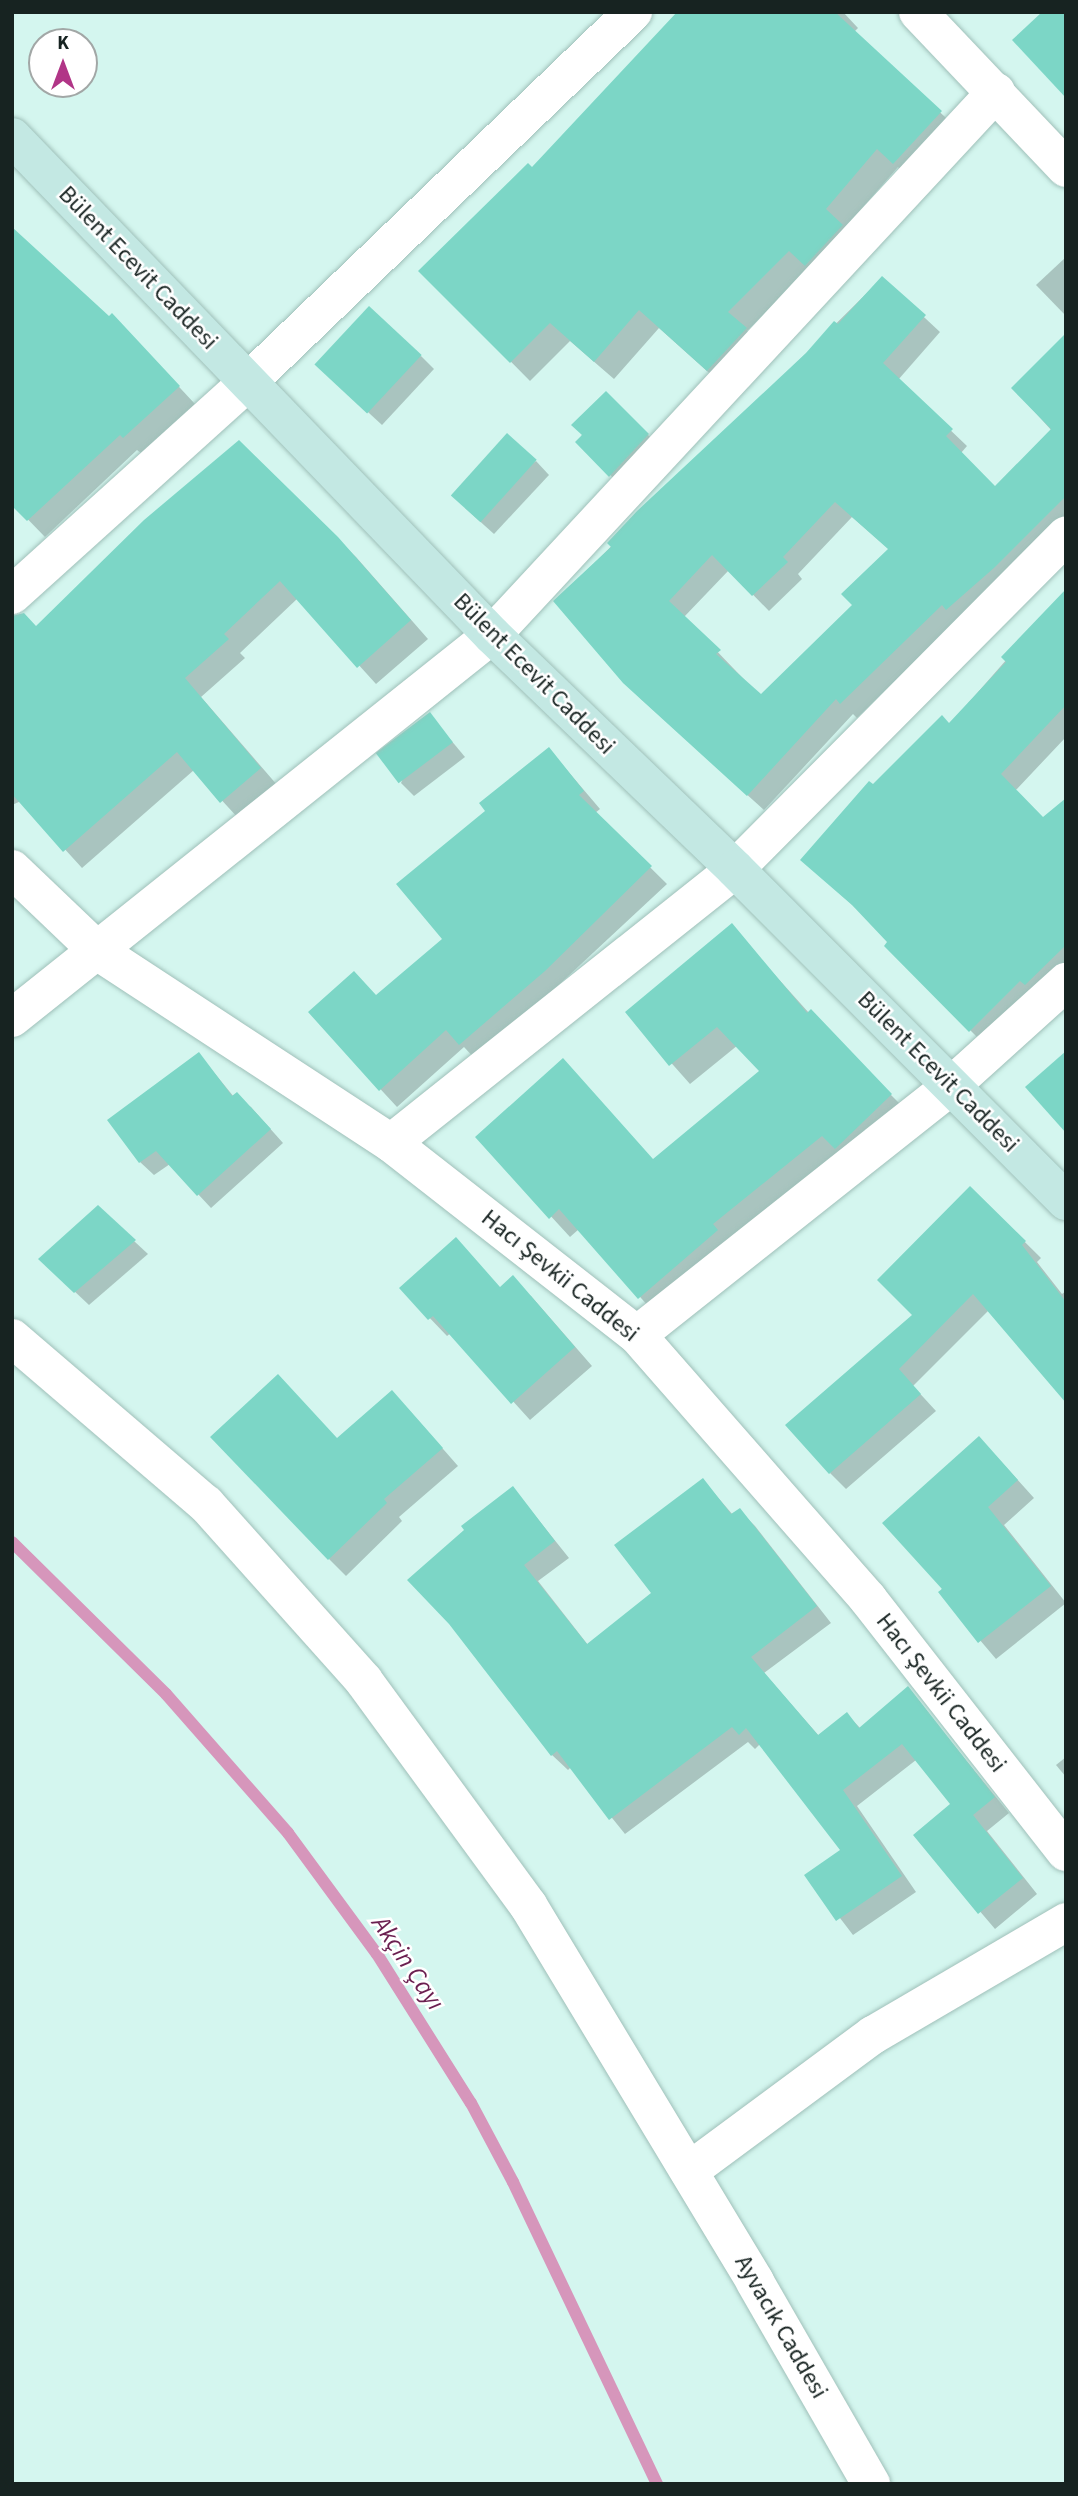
<!DOCTYPE html>
<html>
<head>
<meta charset="utf-8">
<style>
  body { margin:0 }
  #map { position:relative; width:1078px; height:2496px; overflow:hidden; background:#d4f6ef; font-family:"Source Sans 3",sans-serif }
  div>[style] { position:absolute }
  .shadow>* { inset:0; background:#0003 }
  .stream>* { height:12px; margin:-6px; padding:0 6px; transform-origin:6px; border-radius:6px; background:#d696bb }
  .building>* { inset:0; background:#7cd6c6; transform-origin:0 0 }
  .roads { filter:drop-shadow(0 0 2px #9fc0b9) drop-shadow(0 0 2px #9fc0b9) }
  .street>* { height:38px; margin:-19px; padding:0 19px; transform-origin:19px; border-radius:19px; background:#fff }
  .secondary>* { height:38px; margin:-19px; padding:0 19px; transform-origin:19px; border-radius:19px; background:#c3e8e3 }
  span { translate:-50% -50%; white-space:nowrap; text-align:center; line-height:1.15; -webkit-text-stroke:5px #fff; paint-order:stroke }
  .street-label { font-size:24px; color:#172321 }
  .water-label { font-size:26px; color:#6a1f50; font-style:italic }
  .frame { position:absolute; inset:0; border:14px solid #172321; pointer-events:none }
  .north { position:absolute; left:28px; top:28px; width:70px; height:70px; box-sizing:border-box; background:#fff; border:2px solid #a2a7a6; border-radius:50%; rotate:0deg; font-size:19px; font-weight:700; line-height:28px; text-align:center; color:#172321 }
  .north::after { content:''; display:block; margin:auto; width:24px; height:32px; background:#b13587; clip-path:polygon(50% 0,100% 100%,50% 72%,0 100%) }
</style>
</head>
<body>
<div id="map">
  <div class="shadow">
    <i style="clip-path:polygon(682px 12px,843px 12px,858px 28px,854px 32px,960px 131px,913px 182px,898px 167px,809px 269px,747px 331px,764px 349px,727px 389px,659px 328px,614px 379px,570px 341px,530px 381px,421px 271px,532px 170px)"></i>
    <i style="clip-path:polygon(1066px 257px,1066px 316px,1036px 285px)"></i>
    <i style="clip-path:polygon(evenodd,882px 278px,940px 332px,898px 380px,967px 446px,961px 453px,995px 488px,1052px 431px,1013px 388px,1066px 336px,1066px 528px,958px 619px,857px 718px,853px 714px,764px 810px,641px 699px,555px 602px,882px 278px,852px 517px,890px 550px,855px 605px,761px 697px,684px 617px,729px 570px,769px 611px,802px 579px,798px 574px,852px 517px)"></i>
    <i style="clip-path:polygon(109px 318px,128px 332px,195px 404px,141px 453px,137px 450px,45px 537px,12px 503px)"></i>
    <i style="clip-path:polygon(421px 356px,434px 369px,382px 425px,331px 378px)"></i>
    <i style="clip-path:polygon(606px 393px,661px 448px,624px 489px,578px 442px)"></i>
    <i style="clip-path:polygon(239px 442px,356px 557px,428px 639px,376px 684px,298px 598px,240px 653px,245px 658px,201px 697px,278px 786px,239px 819px,194px 770px,82px 868px,21px 801px,12px 805px,12px 626px,37px 628px)"></i>
    <i style="clip-path:polygon(536px 461px,549px 475px,494px 534px,465px 508px)"></i>
    <i style="clip-path:polygon(1066px 592px,1066px 737px,1015px 791px,1043px 820px,1066px 800px,1066px 975px,986px 1046px,886px 946px,890px 942px,867px 918px,802px 860px,873px 787px,949px 725px)"></i>
    <i style="clip-path:polygon(430px 715px,465px 757px,414px 796px,401px 783px)"></i>
    <i style="clip-path:polygon(549px 749px,600px 809px,595px 813px,667px 884px,477px 1061px,464px 1047px,397px 1107px,310px 1013px,377px 997px,445px 939px,487px 811px)"></i>
    <i style="clip-path:polygon(731px 926px,809px 1013px,911px 1115px,659px 1318px,579px 1229px,570px 1237px,478px 1137px,654px 1160px,762px 1071px,738px 1045px,690px 1084px,627px 1013px)"></i>
    <i style="clip-path:polygon(199px 1054px,234px 1097px,251px 1107px,283px 1143px,211px 1208px,170px 1164px,154px 1175px,140px 1162px)"></i>
    <i style="clip-path:polygon(970px 1188px,1041px 1258px,1037px 1262px,1062px 1294px,1066px 1291px,1066px 1400px,989px 1310px,913px 1386px,936px 1411px,846px 1489px,830px 1473px,915px 1315px)"></i>
    <i style="clip-path:polygon(134px 1241px,148px 1254px,89px 1305px,54px 1272px)"></i>
    <i style="clip-path:polygon(401px 1288px,501px 1288px,531px 1296px,592px 1366px,530px 1420px,451px 1333px,447px 1336px)"></i>
    <i style="clip-path:polygon(408px 1409px,458px 1466px,399px 1517px,402px 1521px,346px 1576px,329px 1559px,337px 1439px)"></i>
    <i style="clip-path:polygon(996px 1456px,1034px 1498px,1004px 1525px,1066px 1603px,996px 1659px,940px 1593px)"></i>
    <i style="clip-path:polygon(703px 1480px,733px 1515px,739px 1510px,755px 1526px,831px 1623px,764px 1673px,819px 1736px,847px 1714px,861px 1729px,908px 1689px,1009px 1813px,987px 1831px,1037px 1894px,995px 1929px,915px 1835px,952px 1805px,916px 1760px,857px 1806px,916px 1892px,853px 1935px,807px 1875px,842px 1850px,760px 1744px,755px 1749px,748px 1742px,625px 1834px,571px 1767px,568px 1770px,552px 1755px,450px 1623px,513px 1488px,569px 1558px,538px 1581px,588px 1645px,653px 1593px)"></i>
    <i style="clip-path:polygon(1066px 1757px,1066px 1777px,1056px 1765px)"></i>
  </div>
  <div class="stream">
    <i style="left:12px;top:1542px;width:216px;rotate:44.6deg"></i>
    <i style="left:166px;top:1694px;width:185px;rotate:48.7deg"></i>
    <i style="left:288px;top:1833px;width:150px;rotate:53.7deg"></i>
    <i style="left:377px;top:1954px;width:176px;rotate:57.8deg"></i>
    <i style="left:471px;top:2103px;width:89px;rotate:62deg"></i>
    <i style="left:513px;top:2182px;width:335px;rotate:64.5deg"></i>
  </div>
  <div class="building">
    <i style="clip-path:polygon(677px 12px,835px 12px,942px 111px,893px 164px,877px 149px,826px 209px,843px 225px,805px 266px,789px 251px,728px 312px,747px 328px,707px 371px,639px 310px,594px 362px,550px 323px,510px 363px,418px 271px,528px 163px,532px 167px)"></i>
    <i style="clip-path:polygon(1042px 12px,1066px 12px,1066px 98px,1012px 40px)"></i>
    <i style="clip-path:polygon(12px 227px,109px 316px,112px 313px,180px 386px,123px 438px,120px 435px,27px 521px,12px 506px)"></i>
    <i style="clip-path:polygon(evenodd,882px 276px,926px 315px,883px 363px,953px 429px,946px 436px,995px 486px,1051px 429px,1011px 388px,1066px 333px,1066px 496px,995px 567px,946px 610px,942px 605px,840px 704px,836px 699px,747px 796px,623px 683px,553px 601px,611px 547px,607px 543px,637px 511px,806px 353px,834px 321px,838px 324px,882px 276px,835px 502px,888px 549px,841px 594px,852px 605px,761px 694px,716px 654px,721px 650px,669px 601px,712px 555px,752px 596px,788px 562px,783px 557px,835px 502px)"></i>
    <i style="left:369px;top:306px;width:72px;height:80px;rotate:43deg"></i>
    <i style="clip-path:polygon(606px 391px,649px 434px,609px 477px,575px 442px,582px 435px,571px 425px)"></i>
    <i style="left:507px;top:433px;width:40px;height:84px;rotate:42deg"></i>
    <i style="clip-path:polygon(239px 440px,338px 537px,411px 620px,357px 668px,280px 581px,224px 634px,229px 639px,185px 678px,261px 768px,220px 803px,177px 752px,63px 852px,12px 794px,12px 616px,24px 613px,36px 626px,144px 520px)"></i>
    <i style="clip-path:polygon(1066px 589px,1066px 705px,1001px 774px,1043px 817px,1066px 798px,1066px 945px,1025px 985px,1020px 981px,969px 1032px,884px 946px,887px 942px,852px 905px,800px 860px,869px 781px,873px 784px,942px 715px,949px 723px,1006px 662px,1001px 657px)"></i>
    <i style="left:430px;top:712px;width:38px;height:68px;rotate:53deg"></i>
    <i style="clip-path:polygon(549px 747px,584px 791px,579px 795px,652px 866px,545px 971px,459px 1045px,446px 1030px,379px 1091px,308px 1012px,354px 971px,376px 995px,442px 939px,396px 884px,485px 811px,479px 803px)"></i>
    <i style="clip-path:polygon(732px 923px,807px 1013px,811px 1009px,892px 1094px,835px 1149px,822px 1136px,713px 1224px,718px 1230px,638px 1299px,559px 1209px,549px 1219px,475px 1137px,563px 1058px,653px 1159px,759px 1071px,717px 1027px,669px 1066px,625px 1012px)"></i>
    <i style="clip-path:polygon(1066px 1051px,1066px 1133px,1025px 1087px)"></i>
    <i style="clip-path:polygon(199px 1052px,232px 1096px,237px 1092px,271px 1129px,197px 1196px,156px 1151px,139px 1163px,107px 1120px)"></i>
    <i style="clip-path:polygon(970px 1186px,1026px 1241px,1022px 1245px,1066px 1302px,1066px 1403px,973px 1294px,899px 1369px,921px 1394px,829px 1474px,785px 1425px,912px 1315px,877px 1280px)"></i>
    <i style="clip-path:polygon(98px 1205px,136px 1240px,74px 1293px,38px 1259px)"></i>
    <i style="clip-path:polygon(456px 1237px,500px 1287px,513px 1275px,575px 1347px,511px 1404px,433px 1316px,428px 1320px,399px 1288px)"></i>
    <i style="clip-path:polygon(278px 1374px,337px 1438px,392px 1390px,443px 1448px,384px 1499px,387px 1503px,328px 1560px,210px 1437px)"></i>
    <i style="clip-path:polygon(979px 1436px,1018px 1480px,988px 1507px,1051px 1586px,978px 1643px,938px 1592px,942px 1589px,882px 1523px)"></i>
    <i style="clip-path:polygon(703px 1478px,731px 1514px,740px 1508px,817px 1606px,751px 1657px,818px 1735px,847px 1712px,859px 1728px,908px 1686px,995px 1797px,973px 1815px,1023px 1878px,978px 1914px,913px 1835px,950px 1804px,902px 1744px,843px 1790px,902px 1876px,836px 1921px,804px 1875px,840px 1850px,746px 1728px,739px 1735px,732px 1727px,609px 1820px,557px 1751px,551px 1756px,449px 1624px,407px 1580px,464px 1530px,461px 1526px,513px 1486px,555px 1541px,524px 1565px,587px 1644px,651px 1593px,614px 1545px)"></i>
  </div>
  <div class="roads">
    <div class="street">
      <i style="left:918px;top:12px;width:215px;rotate:46.5deg"></i>
      <i style="left:12px;top:595px;width:318px;rotate:-42.1deg"></i>
      <i style="left:248px;top:382px;width:534px;rotate:-43.86deg"></i>
      <i style="left:12px;top:869px;width:120px;rotate:43.7deg"></i>
      <i style="left:99px;top:952px;width:349px;rotate:33.2deg"></i>
      <i style="left:391px;top:1143px;width:312px;rotate:38deg"></i>
      <i style="left:637px;top:1335px;width:351px;rotate:48.8deg"></i>
      <i style="left:868px;top:1599px;width:321px;rotate:52deg"></i>
      <i style="left:12px;top:1018px;width:614px;rotate:-38.59deg"></i>
      <i style="left:492px;top:635px;width:741px;rotate:-47.13deg"></i>
      <i style="left:391px;top:1143px;width:440px;rotate:-38.5deg"></i>
      <i style="left:735px;top:869px;width:470px;rotate:-45.2deg"></i>
      <i style="left:637px;top:1335px;width:402px;rotate:-38.4deg"></i>
      <i style="left:952px;top:1085px;width:154px;rotate:-42.1deg"></i>
      <i style="left:12px;top:1338px;width:255px;rotate:40.6deg"></i>
      <i style="left:206px;top:1504px;width:237px;rotate:48.2deg"></i>
      <i style="left:364px;top:1681px;width:278px;rotate:53.8deg"></i>
      <i style="left:528px;top:1905px;width:440px;rotate:58.9deg"></i>
      <i style="left:755px;top:2282px;width:233px;rotate:60.1deg"></i>
      <i style="left:689px;top:2171px;width:229px;rotate:-36.5deg"></i>
      <i style="left:873px;top:2035px;width:224px;rotate:-30.3deg"></i>
    </div>
    <div class="secondary">
      <i style="left:12px;top:137px;width:692px;rotate:46.05deg"></i>
      <i style="left:492px;top:635px;width:337px;rotate:43.9deg"></i>
      <i style="left:735px;top:869px;width:469px;rotate:45.1deg"></i>
    </div>
  </div>
  <div class="street-label">
    <span style="left:138px;top:268px;rotate:46deg">Bülent Ecevit Caddesi</span>
    <span style="left:534px;top:674px;rotate:45deg">Bülent Ecevit Caddesi</span>
    <span style="left:938px;top:1072px;rotate:45deg">Bülent Ecevit Caddesi</span>
    <span style="left:560px;top:1276px;rotate:39deg">Hacı Şevkii Caddesi</span>
    <span style="left:941px;top:1693px;rotate:52deg">Hacı Şevkii Caddesi</span>
    <span style="left:781px;top:2327px;rotate:60deg">Ayvacık Caddesi</span>
  </div>
  <div class="water-label">
    <span style="left:408px;top:1963px;rotate:56deg">Akçin Çayı</span>
  </div>
  <div class="frame"></div>
  <div class="north">K</div>
</div>
</body>
</html>
